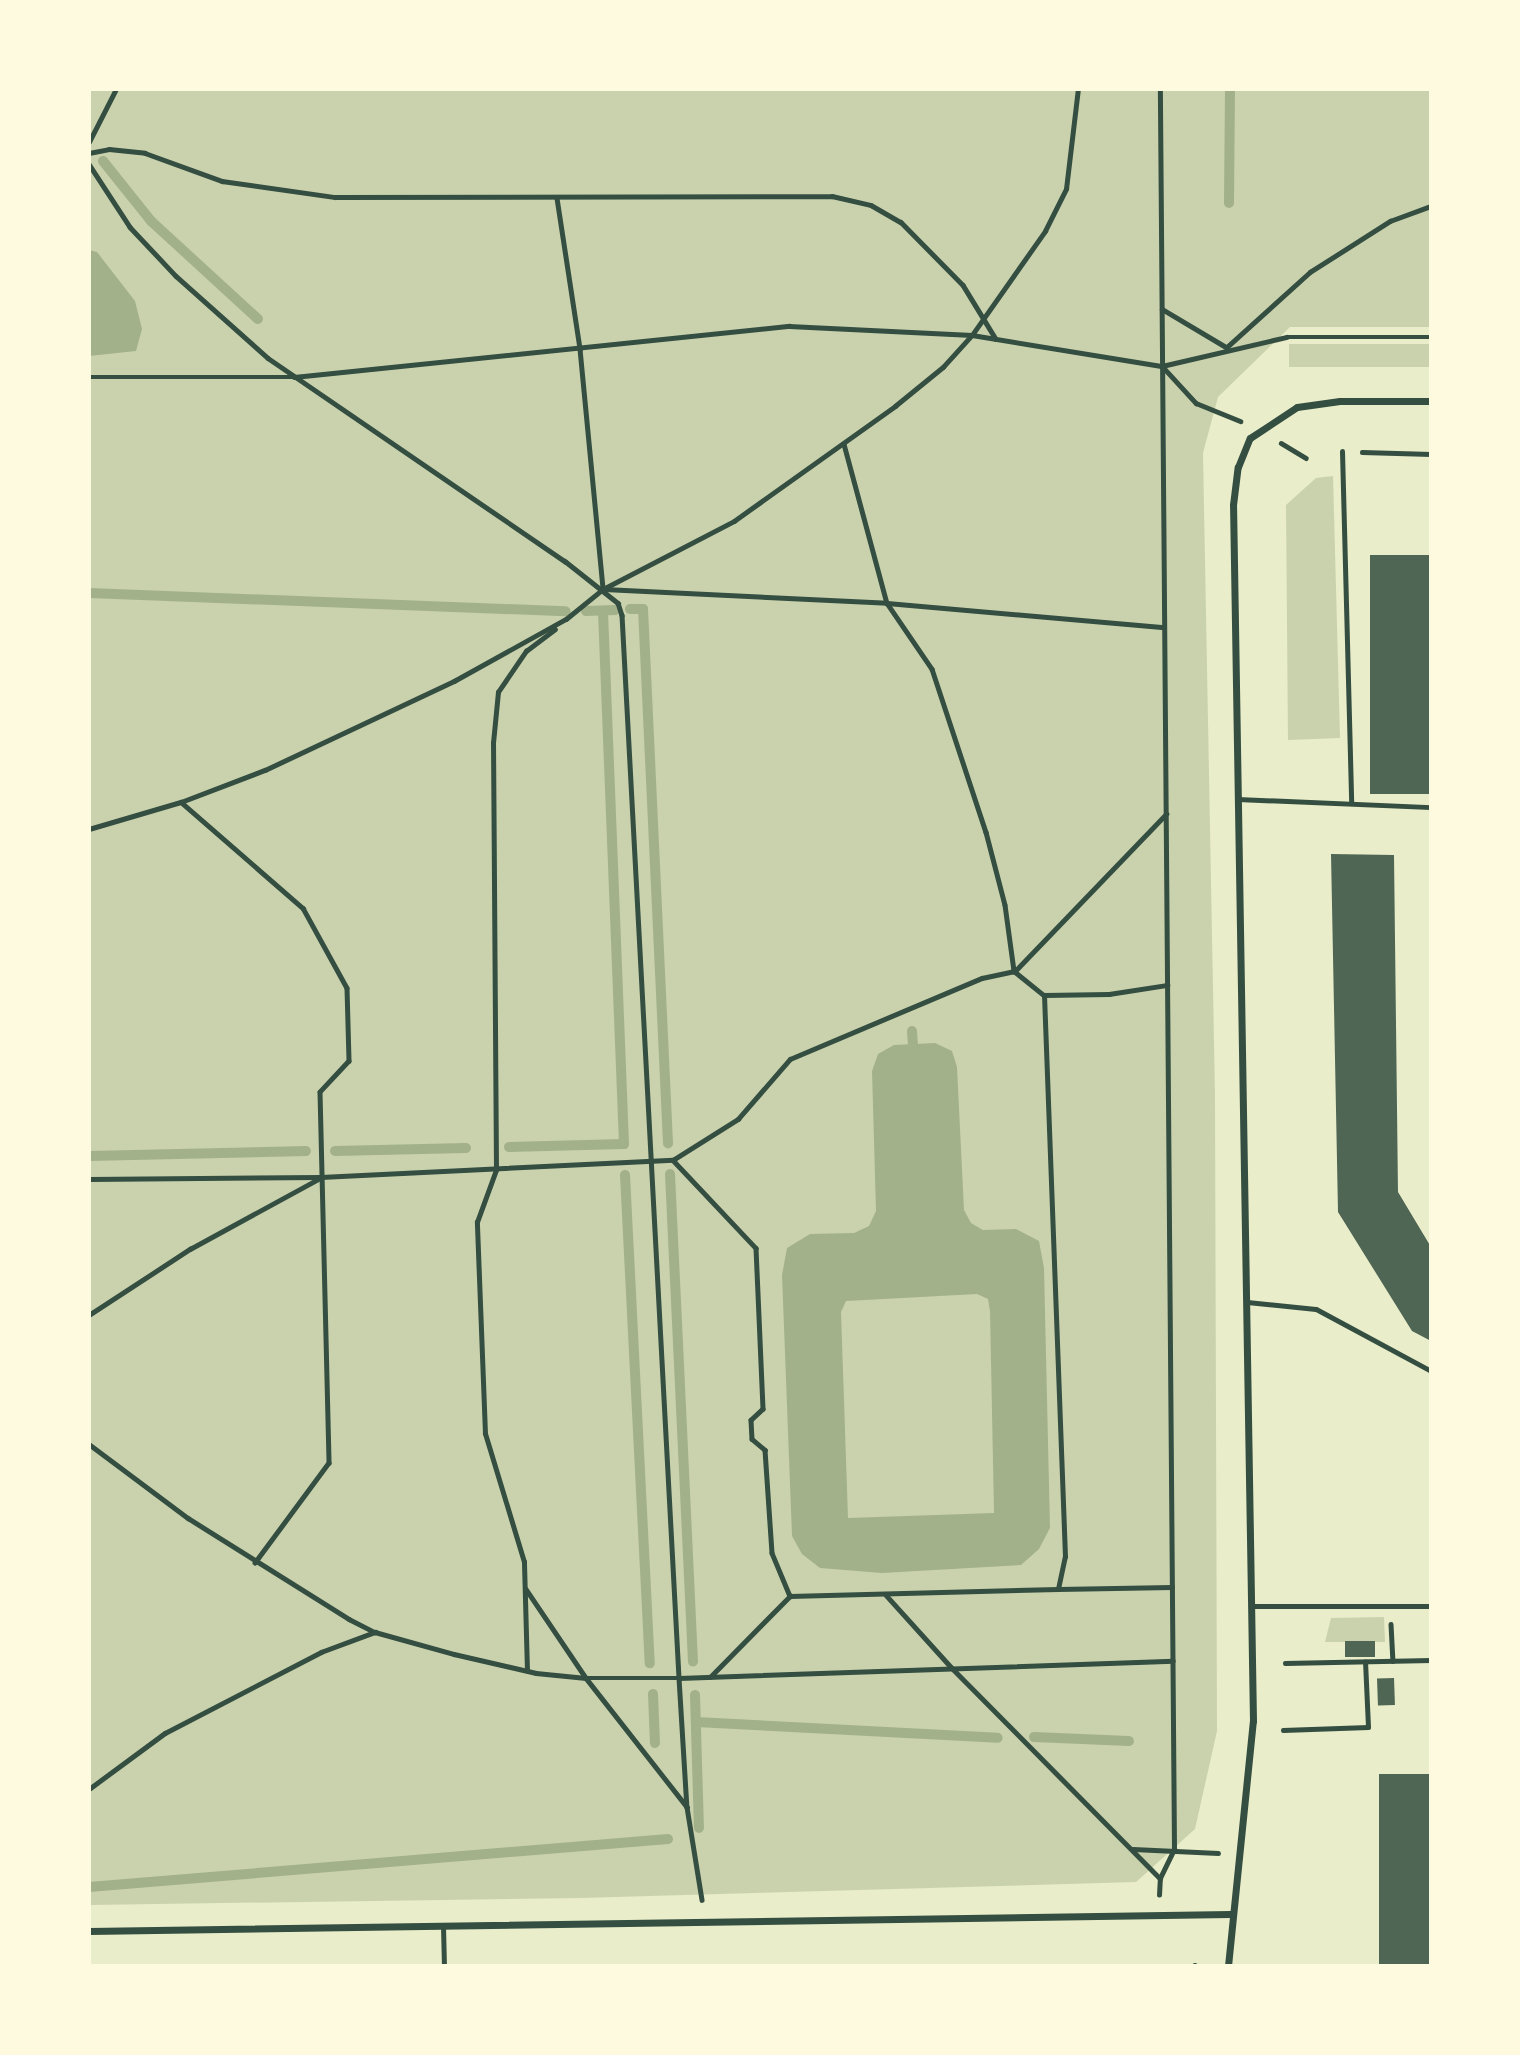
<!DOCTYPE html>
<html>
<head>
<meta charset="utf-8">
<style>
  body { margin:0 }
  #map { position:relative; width:1520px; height:2055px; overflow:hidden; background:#e9edc9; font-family:"Fira Sans",sans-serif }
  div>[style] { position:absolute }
  .green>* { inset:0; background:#cad2ad; transform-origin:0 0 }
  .water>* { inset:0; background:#a3b18a }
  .stream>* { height:10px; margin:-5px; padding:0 5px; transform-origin:5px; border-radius:5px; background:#a3b18a }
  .building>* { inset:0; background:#4f6655; transform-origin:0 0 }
  .path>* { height:4.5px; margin:-2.25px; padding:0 2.25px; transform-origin:2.25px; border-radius:2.25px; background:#344e41 }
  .service>* { height:5px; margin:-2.5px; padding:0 2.5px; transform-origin:2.5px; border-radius:2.5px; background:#344e41 }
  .minor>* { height:7px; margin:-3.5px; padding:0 3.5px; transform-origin:3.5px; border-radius:3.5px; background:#344e41 }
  span { translate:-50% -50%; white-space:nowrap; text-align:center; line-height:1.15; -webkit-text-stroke:6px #fefae0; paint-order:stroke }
  .frame { position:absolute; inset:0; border:91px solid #fefae0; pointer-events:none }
</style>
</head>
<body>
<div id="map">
  <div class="green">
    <i style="clip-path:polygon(89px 89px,1431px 89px,1431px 327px,1290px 327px,1218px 397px,1203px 453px,1215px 1095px,1217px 1731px,1195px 1829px,1136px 1882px,580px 1898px,89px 1905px)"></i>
    <i style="left:1431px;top:344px;width:23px;height:142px;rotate:90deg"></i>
    <i style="clip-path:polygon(1333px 476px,1340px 738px,1288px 740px,1286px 505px,1316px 478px)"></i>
    <i style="clip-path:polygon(1384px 1617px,1385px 1642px,1325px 1642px,1331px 1618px)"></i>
  </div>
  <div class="water">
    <i style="clip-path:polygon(89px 250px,97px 252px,135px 301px,142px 329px,136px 351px,89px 356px)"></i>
    <i style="clip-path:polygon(evenodd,935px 1043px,952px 1051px,957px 1067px,964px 1210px,971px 1223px,983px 1230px,1016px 1229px,1039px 1241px,1044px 1268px,1050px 1528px,1039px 1549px,1021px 1565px,882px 1573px,820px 1568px,802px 1554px,792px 1536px,782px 1275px,787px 1248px,810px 1234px,854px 1233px,869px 1226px,876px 1211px,872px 1071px,878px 1054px,894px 1045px,935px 1043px,977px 1294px,988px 1299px,990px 1311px,994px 1513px,848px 1518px,841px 1312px,846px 1301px,977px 1294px)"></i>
  </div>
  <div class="stream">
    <i style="left:103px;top:161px;width:77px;rotate:51.3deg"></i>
    <i style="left:151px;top:221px;width:145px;rotate:42.5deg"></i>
    <i style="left:1229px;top:203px;width:114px;rotate:-89.5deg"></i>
    <i style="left:89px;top:593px;width:477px;rotate:2.2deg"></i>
    <i style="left:630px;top:609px;width:13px"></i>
    <i style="left:643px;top:609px;width:535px;rotate:87.32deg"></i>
    <i style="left:586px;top:611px;width:29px;rotate:-2deg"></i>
    <i style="left:912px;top:1031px;width:14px;rotate:86deg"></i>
    <i style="left:509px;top:1147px;width:115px;rotate:-1.5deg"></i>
    <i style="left:624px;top:1144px;width:533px;rotate:-92.26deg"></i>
    <i style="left:335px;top:1151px;width:131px;rotate:-1.3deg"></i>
    <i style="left:89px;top:1156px;width:217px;rotate:-1.3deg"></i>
    <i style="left:670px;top:1174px;width:488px;rotate:87.3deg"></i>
    <i style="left:625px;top:1175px;width:489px;rotate:87.1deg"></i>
    <i style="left:653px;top:1694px;width:49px;rotate:87.7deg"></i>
    <i style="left:695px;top:1695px;width:133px;rotate:88.3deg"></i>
    <i style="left:696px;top:1722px;width:302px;rotate:3deg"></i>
    <i style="left:1034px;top:1737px;width:95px;rotate:2.4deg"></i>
    <i style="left:89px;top:1887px;width:581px;rotate:-4.74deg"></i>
  </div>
  <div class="building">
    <i style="left:1370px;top:555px;width:61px;height:239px"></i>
    <i style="clip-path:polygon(1331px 854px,1394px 855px,1398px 1192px,1431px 1247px,1431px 1341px,1412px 1331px,1338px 1212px)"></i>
    <i style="left:1375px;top:1641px;width:16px;height:30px;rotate:90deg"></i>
    <i style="left:1394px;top:1678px;width:27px;height:17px;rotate:88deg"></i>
    <i style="left:1431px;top:1774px;width:192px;height:52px;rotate:90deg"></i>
  </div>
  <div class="path">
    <i style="left:89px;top:142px;width:59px;rotate:-63deg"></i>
    <i style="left:89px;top:153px;width:20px;rotate:-11deg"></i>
    <i style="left:109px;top:149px;width:36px;rotate:6deg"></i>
    <i style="left:145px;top:153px;width:82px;rotate:20deg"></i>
    <i style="left:222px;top:181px;width:114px;rotate:8.1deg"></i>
    <i style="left:335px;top:197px;width:497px;rotate:-0.1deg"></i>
    <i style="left:832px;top:196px;width:40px;rotate:13deg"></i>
    <i style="left:871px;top:205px;width:34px;rotate:30deg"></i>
    <i style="left:901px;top:222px;width:88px;rotate:45.5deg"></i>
    <i style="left:963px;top:285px;width:63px;rotate:58.6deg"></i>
    <i style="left:89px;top:164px;width:75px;rotate:56.9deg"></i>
    <i style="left:130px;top:227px;width:67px;rotate:46.8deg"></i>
    <i style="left:176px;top:276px;width:123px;rotate:41.7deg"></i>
    <i style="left:268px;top:358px;width:360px;rotate:34.4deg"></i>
    <i style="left:565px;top:561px;width:68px;rotate:38.4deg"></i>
    <i style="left:618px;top:603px;width:13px;rotate:72deg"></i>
    <i style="left:622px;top:615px;width:1065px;rotate:86.93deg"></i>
    <i style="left:679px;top:1678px;width:129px;rotate:86.5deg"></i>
    <i style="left:687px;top:1807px;width:94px;rotate:80.8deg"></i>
    <i style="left:557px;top:198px;width:153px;rotate:81.3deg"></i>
    <i style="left:580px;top:349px;width:240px;rotate:84.5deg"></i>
    <i style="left:1162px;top:309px;width:74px;rotate:30.7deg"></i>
    <i style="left:1227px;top:347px;width:112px;rotate:-42.1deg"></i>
    <i style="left:1310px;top:272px;width:95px;rotate:-32.5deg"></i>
    <i style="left:1390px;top:221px;width:44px;rotate:-20.1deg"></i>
    <i style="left:1163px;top:367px;width:49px;rotate:47.5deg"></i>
    <i style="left:1196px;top:403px;width:48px;rotate:22.2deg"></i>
    <i style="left:89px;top:377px;width:205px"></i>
    <i style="left:294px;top:377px;width:498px;rotate:-5.9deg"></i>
    <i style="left:789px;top:326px;width:183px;rotate:2.8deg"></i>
    <i style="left:972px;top:335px;width:193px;rotate:9.3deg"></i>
    <i style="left:1162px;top:366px;width:128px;rotate:-13.1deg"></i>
    <i style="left:1287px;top:337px;width:144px"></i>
    <i style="left:1281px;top:443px;width:29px;rotate:31deg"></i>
    <i style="left:844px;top:444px;width:165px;rotate:74.9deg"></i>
    <i style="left:887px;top:603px;width:80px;rotate:55.7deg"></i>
    <i style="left:932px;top:669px;width:172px;rotate:71.7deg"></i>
    <i style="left:986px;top:832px;width:75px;rotate:75.4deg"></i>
    <i style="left:1005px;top:905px;width:67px;rotate:82.2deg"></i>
    <i style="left:1362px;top:452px;width:69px;rotate:1.7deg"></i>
    <i style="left:604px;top:589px;width:283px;rotate:2.8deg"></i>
    <i style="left:887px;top:603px;width:278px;rotate:5deg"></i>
    <i style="left:181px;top:802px;width:162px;rotate:41deg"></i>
    <i style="left:303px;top:908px;width:91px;rotate:61.2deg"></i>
    <i style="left:347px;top:988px;width:73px;rotate:88.4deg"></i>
    <i style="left:349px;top:1061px;width:42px;rotate:133.1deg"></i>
    <i style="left:320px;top:1092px;width:371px;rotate:88.6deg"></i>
    <i style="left:329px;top:1463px;width:124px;rotate:126.5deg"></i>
    <i style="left:89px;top:829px;width:96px;rotate:-16.4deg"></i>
    <i style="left:181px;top:802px;width:90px;rotate:-20.9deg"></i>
    <i style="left:265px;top:770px;width:209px;rotate:-25.2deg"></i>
    <i style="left:454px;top:681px;width:128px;rotate:-29deg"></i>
    <i style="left:566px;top:619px;width:48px;rotate:-39deg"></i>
    <i style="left:603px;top:589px;width:148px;rotate:-27.4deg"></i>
    <i style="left:734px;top:521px;width:198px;rotate:-35.5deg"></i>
    <i style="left:895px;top:406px;width:62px;rotate:-39.1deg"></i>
    <i style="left:943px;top:367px;width:43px;rotate:-47.8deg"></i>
    <i style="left:972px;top:335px;width:127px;rotate:-54.9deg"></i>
    <i style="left:1045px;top:231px;width:47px;rotate:-63.4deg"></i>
    <i style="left:1066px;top:189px;width:101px;rotate:-83.2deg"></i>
    <i style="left:1015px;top:971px;width:218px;rotate:-46.1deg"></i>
    <i style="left:673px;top:1160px;width:77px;rotate:-32.2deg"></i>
    <i style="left:738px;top:1119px;width:79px;rotate:-49.1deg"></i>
    <i style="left:790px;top:1059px;width:208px;rotate:-22.9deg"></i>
    <i style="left:982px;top:978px;width:33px;rotate:-12deg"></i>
    <i style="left:1014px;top:971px;width:38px;rotate:39deg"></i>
    <i style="left:1044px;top:995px;width:65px;rotate:-0.9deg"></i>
    <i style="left:1109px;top:994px;width:59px;rotate:-8.8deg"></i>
    <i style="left:89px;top:1179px;width:232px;rotate:-0.5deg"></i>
    <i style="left:321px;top:1177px;width:352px;rotate:-2.8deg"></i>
    <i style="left:673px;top:1160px;width:121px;rotate:46.7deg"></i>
    <i style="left:756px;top:1248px;width:161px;rotate:87.5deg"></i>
    <i style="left:763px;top:1409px;width:16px;rotate:137deg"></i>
    <i style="left:751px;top:1420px;width:19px;rotate:87deg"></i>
    <i style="left:752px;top:1439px;width:17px;rotate:40deg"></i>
    <i style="left:765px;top:1450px;width:103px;rotate:86.1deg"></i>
    <i style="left:772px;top:1553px;width:47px;rotate:67.3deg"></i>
    <i style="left:790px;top:1596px;width:268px;rotate:-1.5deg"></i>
    <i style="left:1058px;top:1589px;width:33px;rotate:-78deg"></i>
    <i style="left:1065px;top:1557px;width:562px;rotate:-92.14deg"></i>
    <i style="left:89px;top:1315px;width:121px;rotate:-33.2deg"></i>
    <i style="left:190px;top:1249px;width:148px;rotate:-28.6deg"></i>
    <i style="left:89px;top:1444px;width:124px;rotate:36.8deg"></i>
    <i style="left:188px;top:1518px;width:190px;rotate:32.1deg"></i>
    <i style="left:349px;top:1619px;width:29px;rotate:27deg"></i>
    <i style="left:375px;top:1632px;width:82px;rotate:15.6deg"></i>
    <i style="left:454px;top:1654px;width:84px;rotate:13deg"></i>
    <i style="left:536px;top:1673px;width:50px;rotate:5.7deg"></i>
    <i style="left:586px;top:1678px;width:93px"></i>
    <i style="left:679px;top:1678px;width:494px;rotate:-2deg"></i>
    <i style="left:526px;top:1589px;width:107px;rotate:56deg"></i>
    <i style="left:586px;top:1678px;width:164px;rotate:51.9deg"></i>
    <i style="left:1058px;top:1589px;width:114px;rotate:-1deg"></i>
    <i style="left:886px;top:1595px;width:98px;rotate:47.9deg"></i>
    <i style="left:952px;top:1668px;width:296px;rotate:45.3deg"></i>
    <i style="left:1391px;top:1624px;width:37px;rotate:87deg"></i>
    <i style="left:1285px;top:1663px;width:146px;rotate:-1.2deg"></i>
    <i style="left:527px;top:1671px;width:109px;rotate:-91.6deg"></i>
    <i style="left:524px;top:1562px;width:134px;rotate:-106.9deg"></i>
    <i style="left:485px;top:1434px;width:212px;rotate:-92.2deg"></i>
    <i style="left:477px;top:1222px;width:55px;rotate:-69.9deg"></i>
    <i style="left:496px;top:1170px;width:427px;rotate:-90.4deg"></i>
    <i style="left:493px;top:743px;width:51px;rotate:-84.4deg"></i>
    <i style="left:498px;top:692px;width:50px;rotate:-55.7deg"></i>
    <i style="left:526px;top:651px;width:36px;rotate:-37deg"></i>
    <i style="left:710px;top:1677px;width:114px;rotate:-45.4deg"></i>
    <i style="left:1283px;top:1730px;width:85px;rotate:-2deg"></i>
    <i style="left:1368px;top:1727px;width:65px;rotate:-92.6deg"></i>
    <i style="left:89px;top:1789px;width:94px;rotate:-36.4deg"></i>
    <i style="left:165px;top:1733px;width:176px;rotate:-27.4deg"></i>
    <i style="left:321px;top:1652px;width:58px;rotate:-20.3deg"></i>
    <i style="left:1133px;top:1849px;width:85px;rotate:2.7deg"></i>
    <i style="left:1159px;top:1895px;width:17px;rotate:-87deg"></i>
    <i style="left:1160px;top:1878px;width:32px;rotate:-64deg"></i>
    <i style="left:1174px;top:1849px;width:1760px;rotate:-90.46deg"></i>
    <i style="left:1195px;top:1965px;width:1px;rotate:90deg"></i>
  </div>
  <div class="service">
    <i style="left:1342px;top:451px;width:352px;rotate:88.5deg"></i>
    <i style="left:1237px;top:799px;width:194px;rotate:2.4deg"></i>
    <i style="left:1247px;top:1302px;width:69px;rotate:5.8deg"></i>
    <i style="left:1316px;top:1309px;width:131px;rotate:28.3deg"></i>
    <i style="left:1252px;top:1606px;width:179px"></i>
    <i style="left:443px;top:1926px;width:40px;rotate:88.6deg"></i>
  </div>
  <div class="minor">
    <i style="left:89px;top:1931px;width:1141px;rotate:-0.85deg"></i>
    <i style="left:1228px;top:1966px;width:246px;rotate:-84.2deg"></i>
    <i style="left:1253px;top:1721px;width:1216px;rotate:-90.94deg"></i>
    <i style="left:1233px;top:505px;width:38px;rotate:-83deg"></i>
    <i style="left:1238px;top:467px;width:31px;rotate:-68deg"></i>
    <i style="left:1250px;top:438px;width:56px;rotate:-33.4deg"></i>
    <i style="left:1297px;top:407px;width:43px;rotate:-7.9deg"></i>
    <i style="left:1340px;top:401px;width:91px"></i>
  </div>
  <div class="frame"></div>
</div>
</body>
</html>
